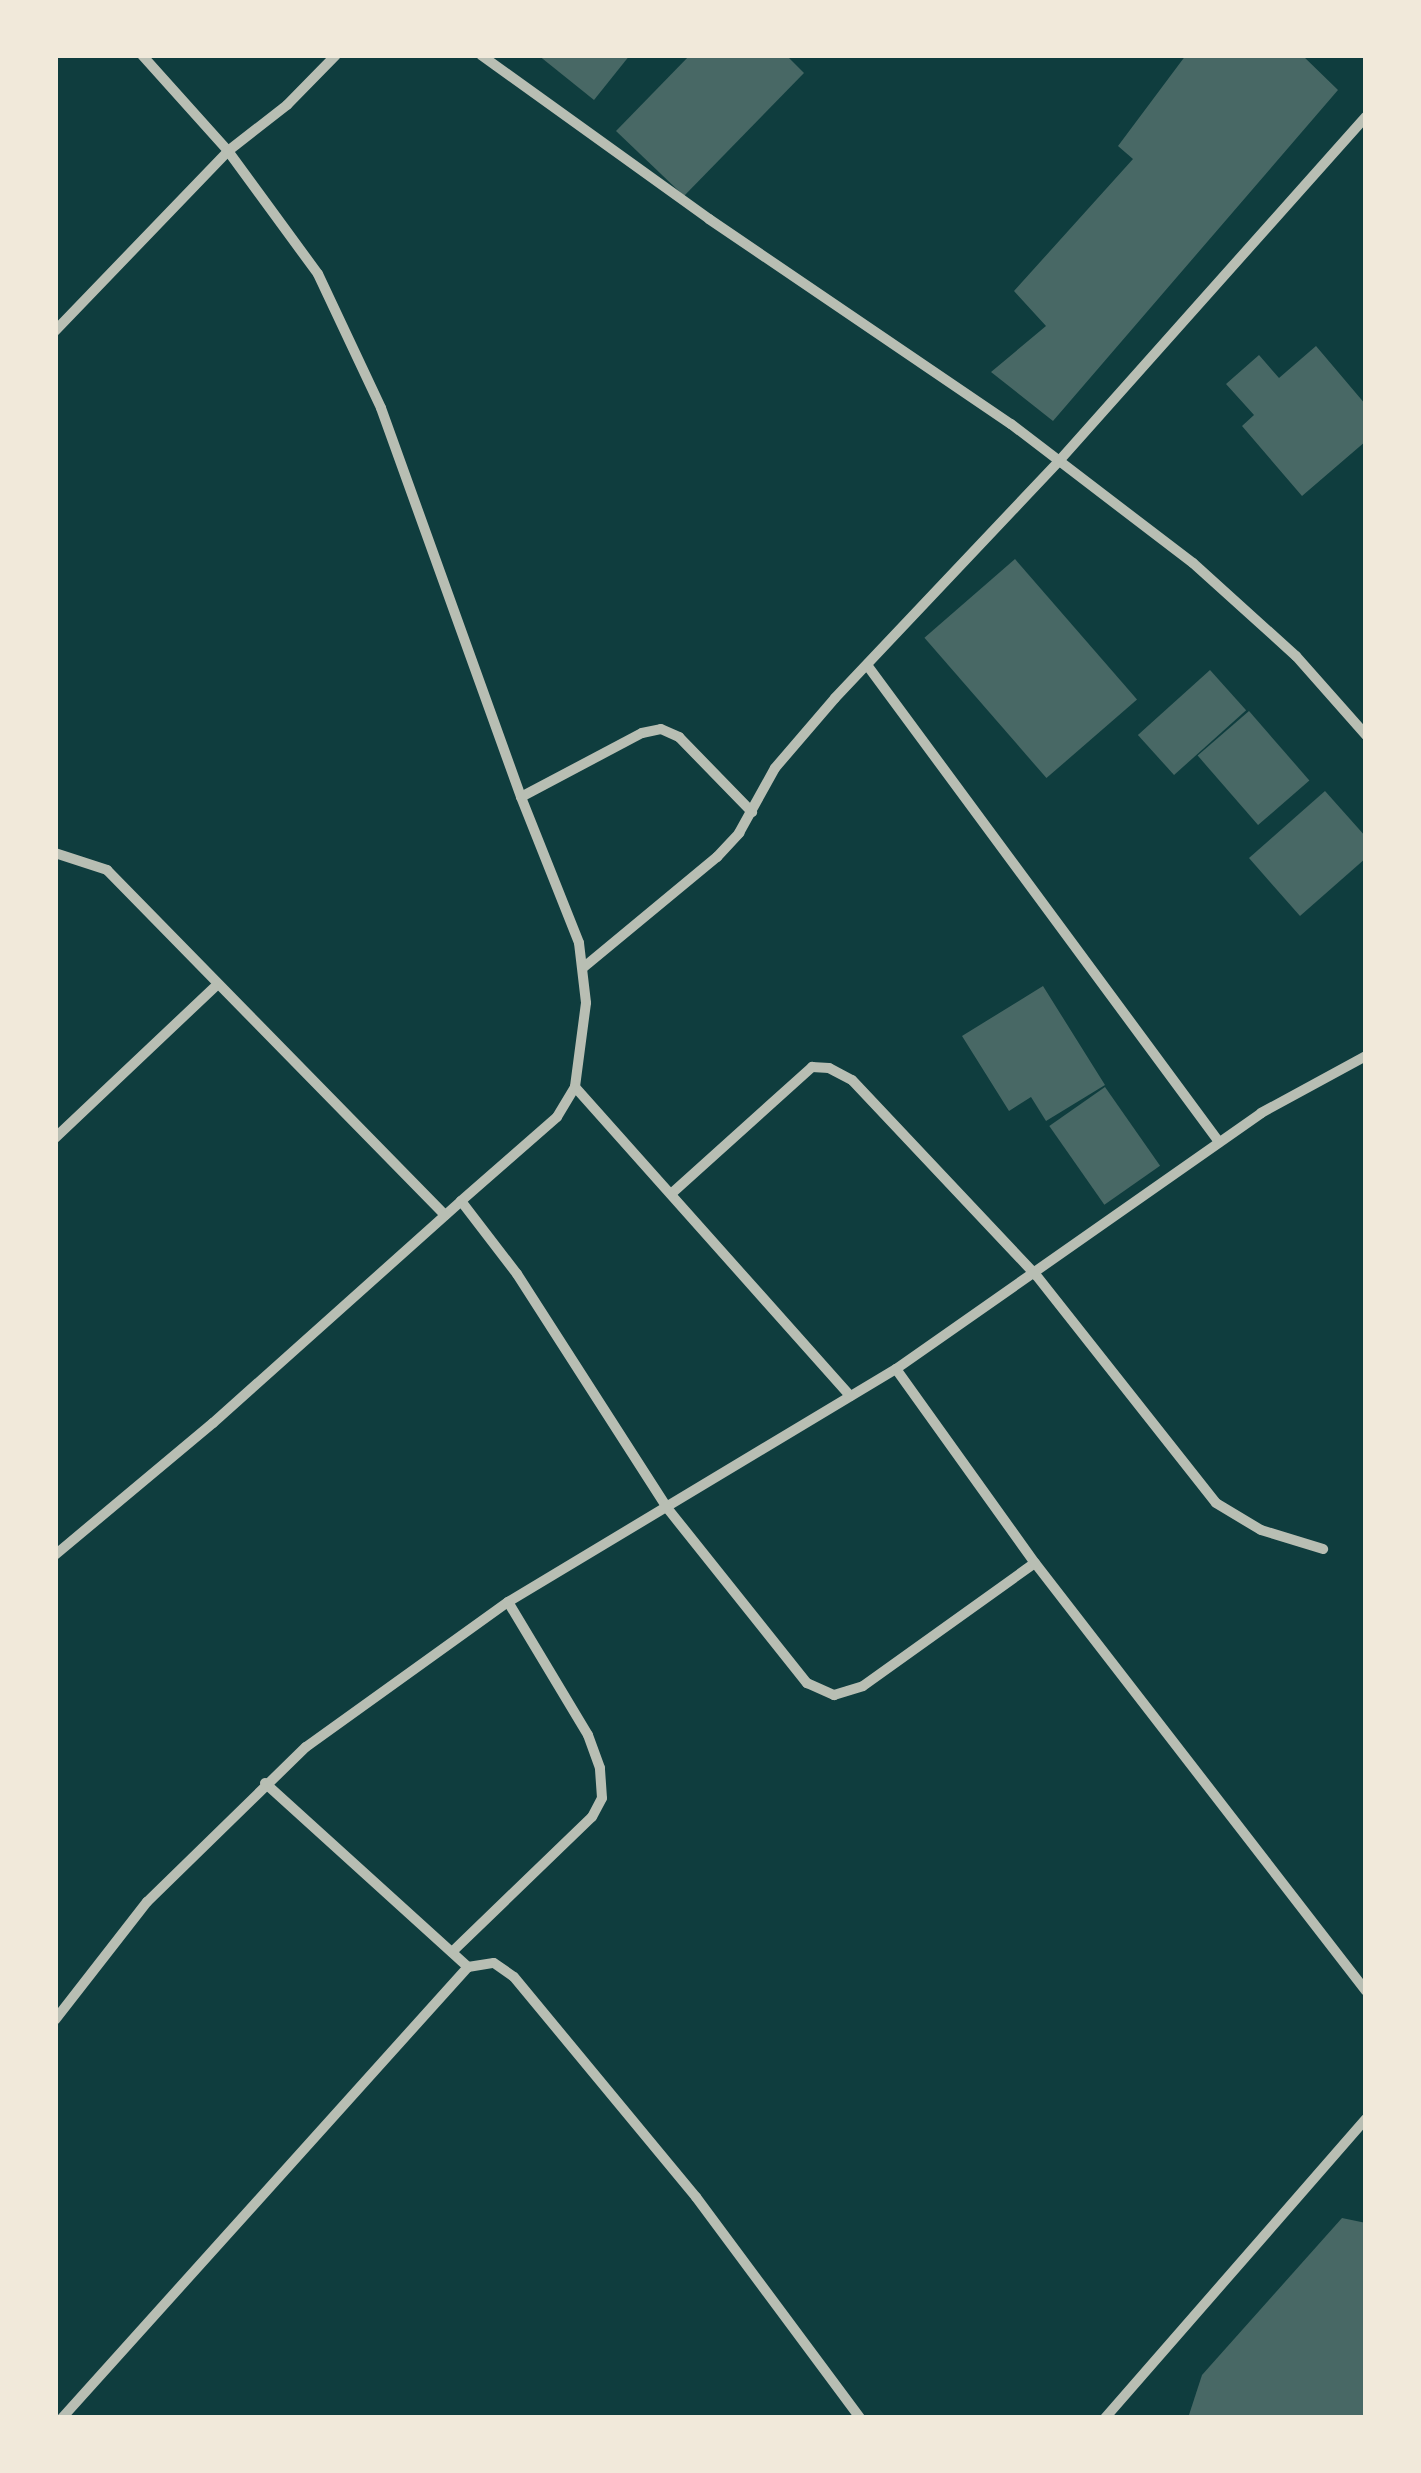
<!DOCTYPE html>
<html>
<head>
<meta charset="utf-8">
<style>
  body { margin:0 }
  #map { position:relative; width:1421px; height:2473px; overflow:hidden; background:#0f3d3e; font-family:"Public Sans",sans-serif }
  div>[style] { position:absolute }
  .building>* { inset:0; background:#486865; transform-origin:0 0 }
  .minor>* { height:10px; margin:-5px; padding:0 5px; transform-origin:5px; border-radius:5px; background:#b8beb3 }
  span { translate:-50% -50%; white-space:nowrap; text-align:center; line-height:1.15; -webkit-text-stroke:8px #f1e9da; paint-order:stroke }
  .frame { position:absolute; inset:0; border:58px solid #f1e9da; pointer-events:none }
</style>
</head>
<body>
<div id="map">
  <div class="building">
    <i style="clip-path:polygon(538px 55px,630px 55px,594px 100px)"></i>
    <i style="clip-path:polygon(690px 55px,786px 55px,804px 73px,684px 196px,616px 131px)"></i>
    <i style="clip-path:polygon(1186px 55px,1302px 55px,1338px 90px,1053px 421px,991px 372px,1046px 326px,1014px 291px,1133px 159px,1118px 146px)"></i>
    <i style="clip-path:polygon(1316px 346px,1366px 405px,1366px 441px,1302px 496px,1242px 426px,1254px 415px,1226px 384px,1259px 355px,1279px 378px)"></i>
    <i style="left:1015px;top:559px;width:186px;height:120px;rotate:49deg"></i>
    <i style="left:1210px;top:670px;width:54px;height:97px;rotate:48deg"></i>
    <i style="left:1249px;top:711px;width:92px;height:68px;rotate:49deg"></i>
    <i style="clip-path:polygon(1325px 791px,1366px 837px,1366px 858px,1300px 916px,1249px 858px)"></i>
    <i style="clip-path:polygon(1043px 986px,1105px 1085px,1046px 1121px,1031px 1097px,1009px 1111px,962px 1036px)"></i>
    <i style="left:1105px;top:1087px;width:96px;height:68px;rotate:55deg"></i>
    <i style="clip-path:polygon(1342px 2218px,1366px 2223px,1366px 2418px,1188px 2418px,1202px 2375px)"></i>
  </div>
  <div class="minor">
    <i style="left:142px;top:55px;width:129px;rotate:48.1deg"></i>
    <i style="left:228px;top:151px;width:152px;rotate:53.8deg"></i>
    <i style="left:318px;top:274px;width:148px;rotate:64.8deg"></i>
    <i style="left:381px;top:408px;width:413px;rotate:70.2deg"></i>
    <i style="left:521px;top:797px;width:157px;rotate:68.3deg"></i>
    <i style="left:579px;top:943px;width:60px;rotate:83.3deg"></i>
    <i style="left:586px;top:1003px;width:85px;rotate:97.5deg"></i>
    <i style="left:575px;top:1087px;width:35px;rotate:121deg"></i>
    <i style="left:557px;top:1117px;width:128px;rotate:138.8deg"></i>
    <i style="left:481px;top:55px;width:281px;rotate:35.7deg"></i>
    <i style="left:709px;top:219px;width:365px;rotate:34.2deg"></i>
    <i style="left:1011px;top:424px;width:229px;rotate:37.4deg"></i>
    <i style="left:1193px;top:563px;width:139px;rotate:42.1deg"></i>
    <i style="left:1296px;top:656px;width:106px;rotate:48.5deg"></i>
    <i style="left:55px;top:331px;width:250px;rotate:-46.1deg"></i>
    <i style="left:228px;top:151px;width:75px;rotate:-37.9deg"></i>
    <i style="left:287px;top:105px;width:70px;rotate:-45.6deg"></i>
    <i style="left:867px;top:665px;width:593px;rotate:53.57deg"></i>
    <i style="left:521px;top:797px;width:137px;rotate:-27.9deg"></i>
    <i style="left:642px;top:733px;width:19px;rotate:-12deg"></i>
    <i style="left:661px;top:729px;width:20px;rotate:24deg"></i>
    <i style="left:679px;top:737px;width:105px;rotate:45.8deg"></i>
    <i style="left:55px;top:853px;width:55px;rotate:18.1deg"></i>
    <i style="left:107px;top:870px;width:483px;rotate:45.6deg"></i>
    <i style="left:584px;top:967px;width:173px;rotate:-39.6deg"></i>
    <i style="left:717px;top:857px;width:33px;rotate:-47deg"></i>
    <i style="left:739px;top:833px;width:74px;rotate:-61deg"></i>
    <i style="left:775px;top:768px;width:92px;rotate:-49.4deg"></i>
    <i style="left:835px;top:698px;width:326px;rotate:-46.6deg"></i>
    <i style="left:1059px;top:461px;width:461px;rotate:-48.3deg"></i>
    <i style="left:575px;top:1087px;width:414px;rotate:48.3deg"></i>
    <i style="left:55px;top:1138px;width:224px;rotate:-43.4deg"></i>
    <i style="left:671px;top:1194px;width:190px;rotate:-42deg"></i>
    <i style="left:812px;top:1067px;width:17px;rotate:3deg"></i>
    <i style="left:829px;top:1068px;width:26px;rotate:28deg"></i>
    <i style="left:852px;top:1080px;width:268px;rotate:46.7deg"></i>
    <i style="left:1036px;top:1275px;width:290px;rotate:51.7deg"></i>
    <i style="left:1216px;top:1503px;width:52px;rotate:31deg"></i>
    <i style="left:1261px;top:1530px;width:65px;rotate:17deg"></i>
    <i style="left:896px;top:1369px;width:239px;rotate:54.4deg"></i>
    <i style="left:55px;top:1555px;width:206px;rotate:-39.9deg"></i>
    <i style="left:213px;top:1423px;width:333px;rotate:-41.8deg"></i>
    <i style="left:461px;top:1201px;width:92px;rotate:52.5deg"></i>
    <i style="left:517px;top:1274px;width:279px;rotate:57.3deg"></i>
    <i style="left:668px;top:1509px;width:223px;rotate:51.4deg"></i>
    <i style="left:807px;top:1683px;width:30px;rotate:24deg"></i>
    <i style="left:834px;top:1695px;width:30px;rotate:-17deg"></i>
    <i style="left:863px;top:1686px;width:211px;rotate:-35.6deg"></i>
    <i style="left:1035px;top:1563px;width:541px;rotate:52.28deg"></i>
    <i style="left:265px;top:1783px;width:274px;rotate:42.2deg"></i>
    <i style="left:468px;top:1967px;width:26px;rotate:-9deg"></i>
    <i style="left:494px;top:1963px;width:24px;rotate:35deg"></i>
    <i style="left:514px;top:1977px;width:286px;rotate:50.4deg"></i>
    <i style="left:696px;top:2197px;width:275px;rotate:53.4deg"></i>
    <i style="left:452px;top:1952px;width:194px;rotate:-44deg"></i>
    <i style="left:592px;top:1817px;width:21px;rotate:-62deg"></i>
    <i style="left:602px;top:1798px;width:30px;rotate:-94deg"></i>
    <i style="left:600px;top:1768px;width:35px;rotate:-110deg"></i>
    <i style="left:588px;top:1735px;width:155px;rotate:-121deg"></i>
    <i style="left:55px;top:2020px;width:150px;rotate:-52.1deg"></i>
    <i style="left:147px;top:1902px;width:222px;rotate:-44.3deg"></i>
    <i style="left:306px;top:1747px;width:249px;rotate:-35.7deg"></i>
    <i style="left:508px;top:1602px;width:453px;rotate:-31deg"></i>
    <i style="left:896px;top:1369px;width:446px;rotate:-35deg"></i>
    <i style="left:1261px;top:1113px;width:119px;rotate:-28.5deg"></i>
    <i style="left:62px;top:2418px;width:607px;rotate:-48.01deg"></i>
    <i style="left:1105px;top:2418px;width:397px;rotate:-48.9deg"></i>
  </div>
  <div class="frame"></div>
</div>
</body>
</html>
